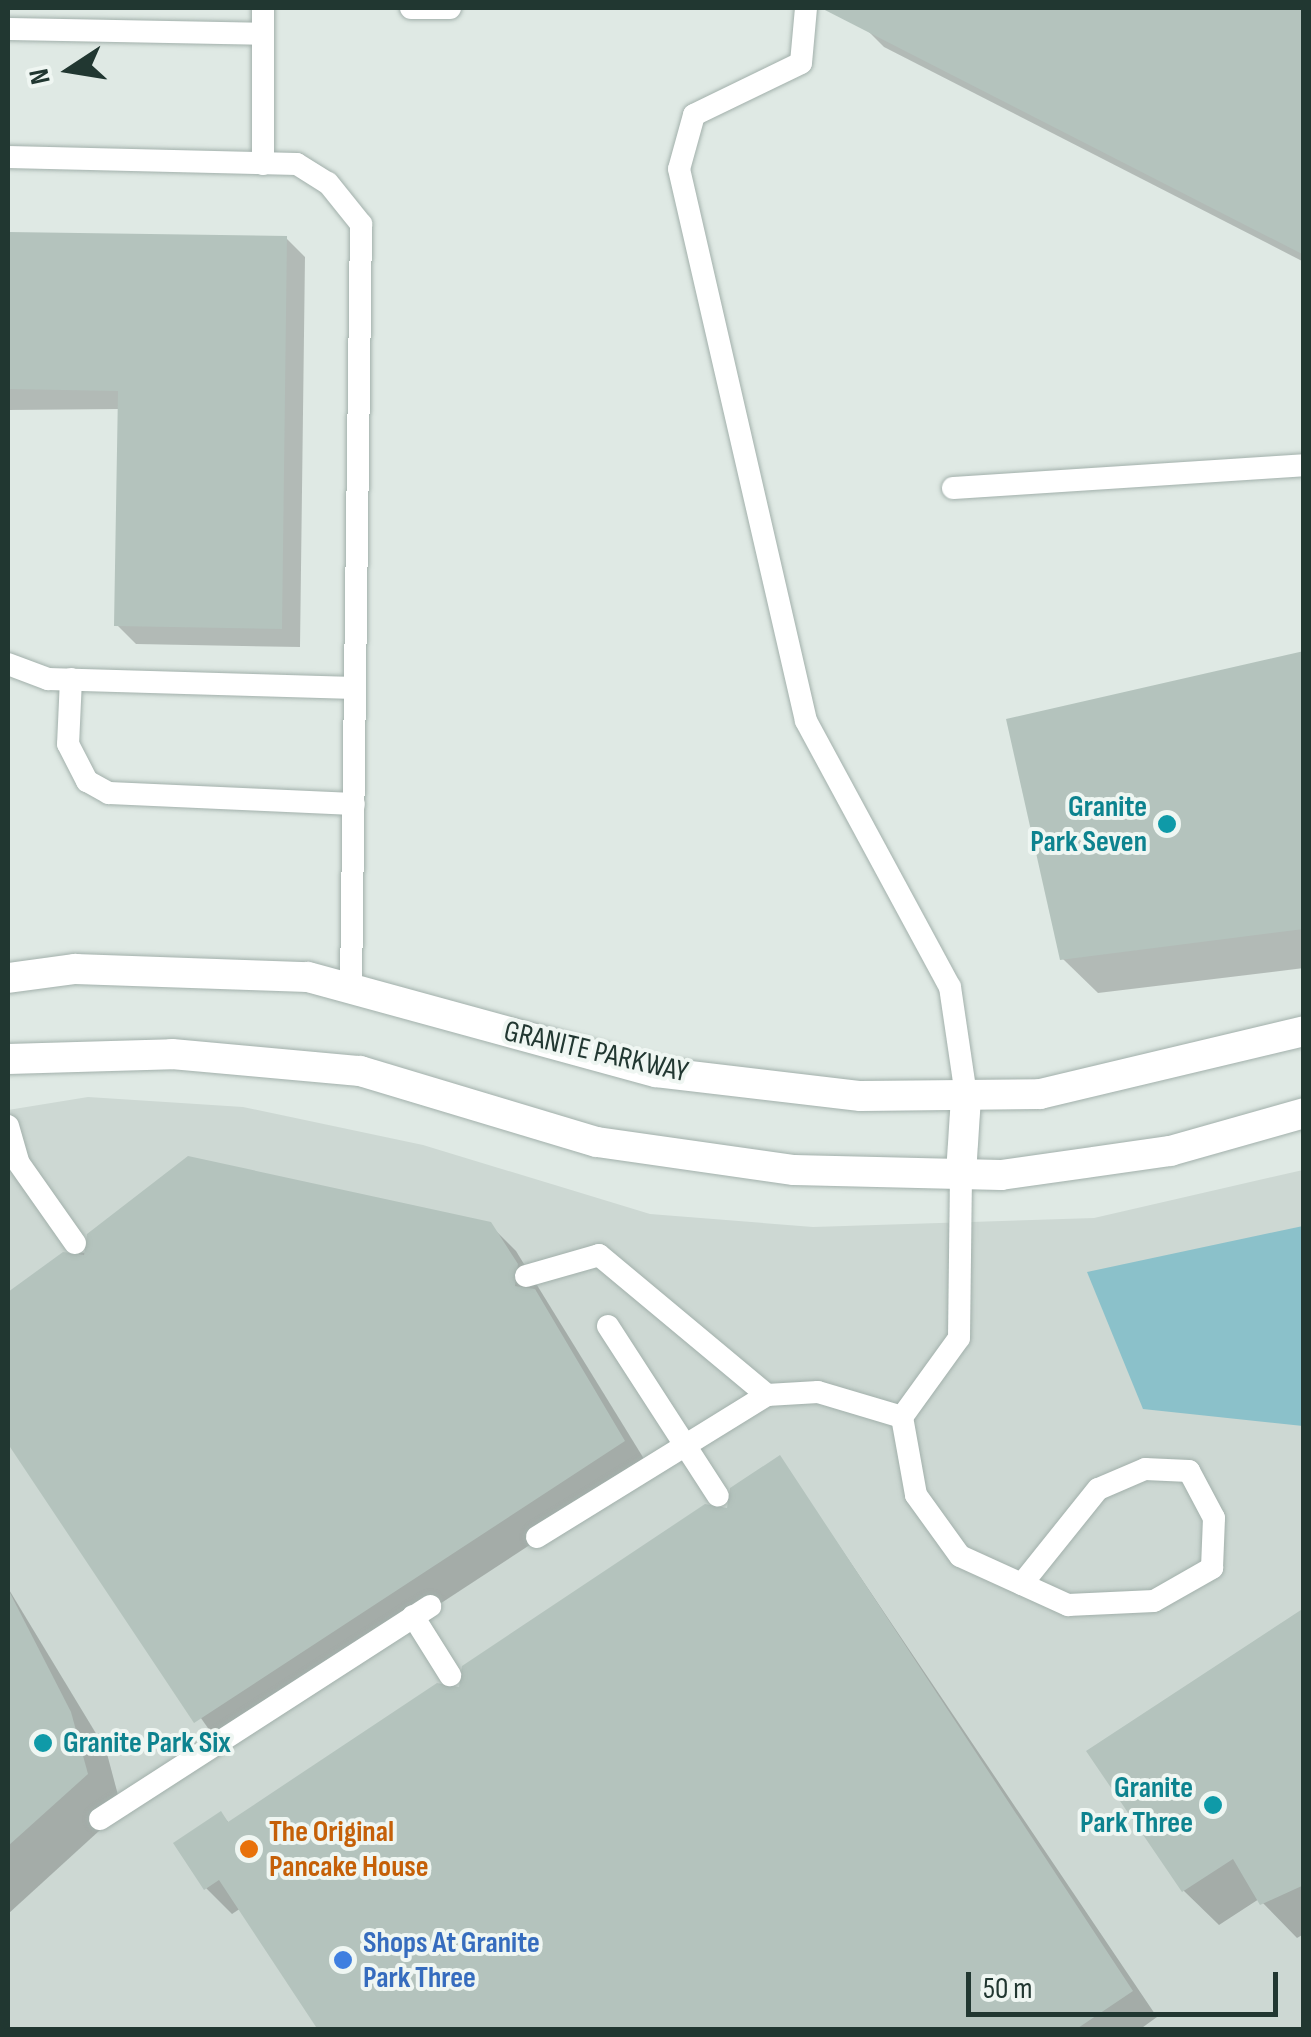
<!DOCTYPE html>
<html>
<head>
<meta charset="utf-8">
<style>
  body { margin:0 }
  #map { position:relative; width:1311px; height:2037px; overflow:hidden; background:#dfe9e4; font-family:"Sofia Sans Condensed",sans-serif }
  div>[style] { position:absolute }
  .built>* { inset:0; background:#cdd8d3 }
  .water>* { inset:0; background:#8bc1ca }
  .shadow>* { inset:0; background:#0003 }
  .building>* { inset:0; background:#b4c3bd }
  .roads { filter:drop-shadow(0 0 2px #a2b0ab) drop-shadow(0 0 2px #a2b0ab) }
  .service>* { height:22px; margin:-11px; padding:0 11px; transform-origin:11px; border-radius:11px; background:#fff }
  .tertiary>* { height:30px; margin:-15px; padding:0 15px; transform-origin:15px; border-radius:15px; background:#fff }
  .dots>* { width:28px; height:28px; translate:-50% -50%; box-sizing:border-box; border:5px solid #eff6f2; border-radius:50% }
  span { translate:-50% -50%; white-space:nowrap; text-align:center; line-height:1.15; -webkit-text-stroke:8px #eff6f2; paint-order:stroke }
  .culture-label { font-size:30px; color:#0d838f; font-weight:700 }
  .right { translate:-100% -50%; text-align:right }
  .left { translate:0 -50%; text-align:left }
  .street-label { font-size:30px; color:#213731 }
  .food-label { font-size:30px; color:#c56008; font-weight:700 }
  .shop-label { font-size:30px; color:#366cbe; font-weight:700 }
  .frame { position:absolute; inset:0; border:10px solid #213731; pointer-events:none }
  .north { position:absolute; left:20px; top:20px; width:100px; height:100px; -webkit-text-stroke:8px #eff6f2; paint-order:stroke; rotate:258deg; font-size:28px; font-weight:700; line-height:40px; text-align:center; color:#213731 }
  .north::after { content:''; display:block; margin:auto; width:35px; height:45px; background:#213731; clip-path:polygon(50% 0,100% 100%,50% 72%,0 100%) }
  .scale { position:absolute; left:966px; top:1972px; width:312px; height:45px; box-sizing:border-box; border:5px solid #213731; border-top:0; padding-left:12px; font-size:30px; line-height:35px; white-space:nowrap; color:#213731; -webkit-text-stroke:8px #eff6f2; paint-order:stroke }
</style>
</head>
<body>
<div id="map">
  <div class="built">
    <i style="clip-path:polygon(88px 1097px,243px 1107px,423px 1145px,650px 1214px,813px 1227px,1094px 1218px,1303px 1170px,1303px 2029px,8px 2030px,8px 1110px)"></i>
  </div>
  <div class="water">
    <i style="clip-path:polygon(1303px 1226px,1303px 1426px,1143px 1409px,1087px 1272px)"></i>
  </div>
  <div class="shadow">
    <i style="clip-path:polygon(876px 8px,1304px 8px,1304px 262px,884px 47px,865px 28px)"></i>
    <i style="clip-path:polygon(8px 234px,286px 238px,305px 257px,300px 647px,136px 644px,117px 625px,120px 409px,8px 410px)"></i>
    <i style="clip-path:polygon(1304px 653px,1304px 968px,1098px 993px,1063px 959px)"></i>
    <i style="clip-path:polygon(490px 1225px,516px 1251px,649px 1467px,221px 1747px,8px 1439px,8px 1295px,63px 1254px)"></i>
    <i style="clip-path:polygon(780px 1458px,1157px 2017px,1139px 2030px,321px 2030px,241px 1908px,232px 1914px,206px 1888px,221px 1814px,230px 1824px,461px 1690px,729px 1511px)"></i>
    <i style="clip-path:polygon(8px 1588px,106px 1750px,122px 1810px,8px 1914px)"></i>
    <i style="clip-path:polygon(1304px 1611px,1304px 1934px,1297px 1938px,1259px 1899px,1219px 1925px,1184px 1891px,1090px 1752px)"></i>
  </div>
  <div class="building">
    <i style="clip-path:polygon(821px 8px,1304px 8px,1304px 255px)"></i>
    <i style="clip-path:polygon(8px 232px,287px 236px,282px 629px,114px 626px,118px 391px,8px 389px)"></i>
    <i style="clip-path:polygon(1304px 651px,1304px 929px,1060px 960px,1006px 719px)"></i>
    <i style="clip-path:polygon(188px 1156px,491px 1222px,518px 1264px,515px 1286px,535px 1289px,625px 1441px,194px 1723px,8px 1444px,8px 1292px,63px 1252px,84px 1255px,87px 1234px)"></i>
    <i style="clip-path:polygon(780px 1455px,1133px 1991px,1075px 2030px,318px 2030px,219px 1880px,204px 1890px,173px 1843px,221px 1811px,228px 1822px,437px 1683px,459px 1687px,462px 1666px,705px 1504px,727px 1508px,730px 1488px)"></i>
    <i style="clip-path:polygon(8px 1589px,71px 1712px,88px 1774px,8px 1846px)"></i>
    <i style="clip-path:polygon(1304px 1608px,1304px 1885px,1260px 1905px,1233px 1859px,1182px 1892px,1086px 1751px)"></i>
  </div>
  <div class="roads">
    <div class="service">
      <i style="left:411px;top:8px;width:39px"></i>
      <i style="left:806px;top:8px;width:55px;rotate:95.2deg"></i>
      <i style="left:801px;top:63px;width:119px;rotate:154.1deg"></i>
      <i style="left:694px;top:115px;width:56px;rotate:105.5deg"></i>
      <i style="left:679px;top:169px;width:566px;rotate:77.04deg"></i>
      <i style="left:806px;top:721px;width:302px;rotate:61.6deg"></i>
      <i style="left:950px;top:987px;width:110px;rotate:81.6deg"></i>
      <i style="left:8px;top:29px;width:255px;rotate:1.1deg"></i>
      <i style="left:8px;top:157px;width:289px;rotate:1.4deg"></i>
      <i style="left:297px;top:164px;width:36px;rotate:32deg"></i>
      <i style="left:328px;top:183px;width:53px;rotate:51.2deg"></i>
      <i style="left:361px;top:224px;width:765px;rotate:90.75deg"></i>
      <i style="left:263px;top:164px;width:156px;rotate:-90deg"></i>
      <i style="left:953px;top:488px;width:352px;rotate:-3.7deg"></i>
      <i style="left:8px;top:664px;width:43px;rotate:20.6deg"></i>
      <i style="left:48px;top:679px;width:307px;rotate:1.7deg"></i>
      <i style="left:71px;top:679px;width:65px;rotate:92.6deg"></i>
      <i style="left:68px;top:744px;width:42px;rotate:62.8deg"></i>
      <i style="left:87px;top:781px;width:25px;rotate:29deg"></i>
      <i style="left:109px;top:793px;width:245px;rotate:2.6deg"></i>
      <i style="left:8px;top:1126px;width:37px;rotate:74deg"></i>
      <i style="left:18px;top:1162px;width:99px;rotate:54.9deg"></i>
      <i style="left:526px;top:1276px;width:76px;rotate:-16deg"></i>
      <i style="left:599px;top:1255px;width:219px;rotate:39.8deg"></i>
      <i style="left:608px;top:1326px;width:202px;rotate:57.1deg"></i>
      <i style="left:902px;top:1417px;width:79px;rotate:79.8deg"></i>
      <i style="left:916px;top:1495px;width:75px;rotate:54.2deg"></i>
      <i style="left:960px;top:1556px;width:119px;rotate:24.4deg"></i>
      <i style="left:1068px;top:1605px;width:86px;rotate:-2.7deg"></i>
      <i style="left:1154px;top:1601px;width:67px;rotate:-29.6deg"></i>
      <i style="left:1212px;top:1568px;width:50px;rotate:-87.7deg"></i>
      <i style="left:1214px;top:1518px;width:53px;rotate:-118deg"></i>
      <i style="left:1189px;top:1471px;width:44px;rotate:-177.4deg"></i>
      <i style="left:1145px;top:1469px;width:51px;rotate:156.9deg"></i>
      <i style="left:1098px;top:1489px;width:122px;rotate:128.7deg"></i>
      <i style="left:537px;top:1537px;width:270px;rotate:-31.7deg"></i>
      <i style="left:767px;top:1395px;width:51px;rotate:-3.4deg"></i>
      <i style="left:818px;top:1392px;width:88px;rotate:16.6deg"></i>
      <i style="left:902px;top:1417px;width:97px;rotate:-54.2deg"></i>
      <i style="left:959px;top:1338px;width:164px;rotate:-89.3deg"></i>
      <i style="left:413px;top:1616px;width:70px;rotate:57.9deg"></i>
      <i style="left:100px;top:1819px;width:393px;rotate:-32.8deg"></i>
    </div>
    <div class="tertiary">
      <i style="left:8px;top:978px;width:68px;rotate:-7.7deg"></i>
      <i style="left:75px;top:969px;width:233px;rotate:2deg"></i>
      <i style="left:308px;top:977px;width:361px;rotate:15.3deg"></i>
      <i style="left:656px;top:1072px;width:206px;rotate:6.7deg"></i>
      <i style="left:861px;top:1096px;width:179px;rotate:-0.6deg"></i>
      <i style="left:1040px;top:1094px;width:271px;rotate:-13.4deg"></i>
      <i style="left:8px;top:1059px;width:164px;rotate:-1.7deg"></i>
      <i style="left:172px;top:1054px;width:189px;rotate:5.2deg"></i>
      <i style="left:360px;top:1071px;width:247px;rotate:16.7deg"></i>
      <i style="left:597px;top:1142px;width:199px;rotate:8.1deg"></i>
      <i style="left:794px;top:1170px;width:207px;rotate:1.4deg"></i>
      <i style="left:1001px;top:1175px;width:171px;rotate:-8.1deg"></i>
      <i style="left:1170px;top:1151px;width:139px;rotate:-15.8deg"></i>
      <i style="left:961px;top:1174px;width:78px;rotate:-86.3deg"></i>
    </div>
  </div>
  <div class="dots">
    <i style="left:1167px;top:824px;background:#0f9aa8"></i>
    <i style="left:43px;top:1743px;background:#0f9aa8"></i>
    <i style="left:1213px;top:1805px;background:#0f9aa8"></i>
    <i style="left:249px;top:1849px;background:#e8710a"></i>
    <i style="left:343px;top:1960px;background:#3f7fe0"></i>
  </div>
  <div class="culture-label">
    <span class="right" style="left:1147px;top:824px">Granite<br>Park Seven</span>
    <span class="left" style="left:63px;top:1743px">Granite Park Six</span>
    <span class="right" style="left:1193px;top:1805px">Granite<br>Park Three</span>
  </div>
  <div class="street-label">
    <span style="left:596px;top:1052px;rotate:13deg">GRANITE PARKWAY</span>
  </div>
  <div class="food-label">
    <span class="left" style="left:269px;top:1849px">The Original<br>Pancake House</span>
  </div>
  <div class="shop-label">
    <span class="left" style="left:363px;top:1960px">Shops At Granite<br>Park Three</span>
  </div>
  <div class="frame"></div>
  <div class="north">N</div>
  <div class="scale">50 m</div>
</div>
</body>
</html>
